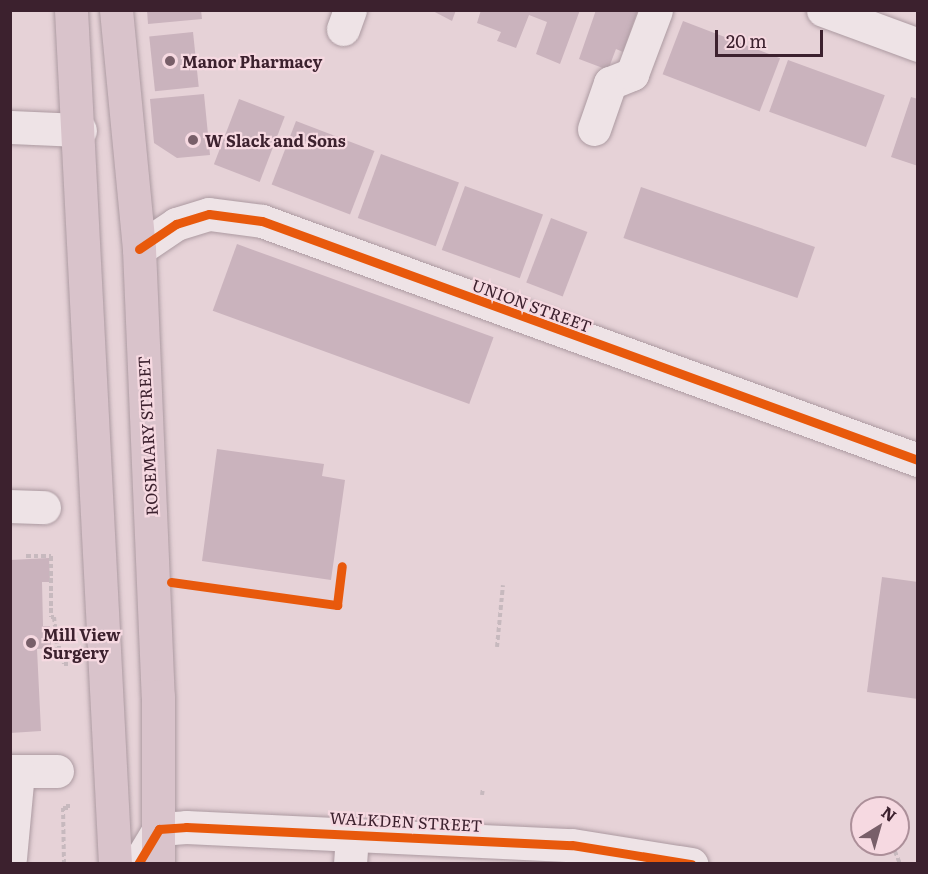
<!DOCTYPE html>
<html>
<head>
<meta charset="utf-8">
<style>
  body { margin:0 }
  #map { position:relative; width:928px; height:874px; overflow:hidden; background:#e6d2d7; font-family:Literata,serif }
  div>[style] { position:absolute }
  .building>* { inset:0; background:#cab3bd; transform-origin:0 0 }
  .path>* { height:4px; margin-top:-2px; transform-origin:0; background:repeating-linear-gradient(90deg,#c7b9be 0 4.5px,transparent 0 7.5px) }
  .roads { filter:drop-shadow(0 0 2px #ac9aa1) drop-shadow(0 0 2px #ac9aa1) }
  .minor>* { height:33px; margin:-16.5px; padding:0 16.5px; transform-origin:16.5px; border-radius:16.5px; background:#eee3e6 }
  .highway>* { height:33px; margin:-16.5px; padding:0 16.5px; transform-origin:16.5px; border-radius:16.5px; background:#d9c3cb }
  .cycleway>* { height:9px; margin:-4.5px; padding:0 4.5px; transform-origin:4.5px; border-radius:4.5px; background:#e8590c }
  .dots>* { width:16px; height:16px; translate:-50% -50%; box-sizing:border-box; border:3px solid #f6d9e1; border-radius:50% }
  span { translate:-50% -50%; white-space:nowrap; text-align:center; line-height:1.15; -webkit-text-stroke:4.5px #f6d9e1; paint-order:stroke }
  .poi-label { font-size:16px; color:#3c212e; font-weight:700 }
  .left { translate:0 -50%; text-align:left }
  .street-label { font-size:16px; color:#3c212e }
  .frame { position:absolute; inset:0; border:12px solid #3c212e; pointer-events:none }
  .north { position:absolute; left:850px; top:796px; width:60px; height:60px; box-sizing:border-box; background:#f6d9e1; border:2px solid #ac8f99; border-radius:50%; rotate:37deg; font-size:16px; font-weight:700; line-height:24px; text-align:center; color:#3c212e }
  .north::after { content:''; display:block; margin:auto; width:21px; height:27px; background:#785f69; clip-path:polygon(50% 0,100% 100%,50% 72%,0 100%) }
  .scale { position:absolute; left:715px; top:30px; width:108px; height:27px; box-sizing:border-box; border:3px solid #3c212e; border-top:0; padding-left:8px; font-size:18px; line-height:21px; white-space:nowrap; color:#3c212e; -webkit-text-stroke:4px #f6d9e1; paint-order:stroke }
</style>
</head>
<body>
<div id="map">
  <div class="building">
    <i style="clip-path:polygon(147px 10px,201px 10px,202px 19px,148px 24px)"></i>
    <i style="clip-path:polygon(431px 10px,456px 10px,452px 21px)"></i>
    <i style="clip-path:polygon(481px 10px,580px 10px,560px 64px,536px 54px,547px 22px,529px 15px,516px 48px,497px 41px,501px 32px,477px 23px)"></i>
    <i style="clip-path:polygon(596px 10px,638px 10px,623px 52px,616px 49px,608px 70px,579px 59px)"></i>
    <i style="left:683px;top:21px;width:104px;height:57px;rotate:21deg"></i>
    <i style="left:193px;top:32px;width:55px;height:44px;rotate:84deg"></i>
    <i style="left:788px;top:60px;width:103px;height:55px;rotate:20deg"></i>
    <i style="clip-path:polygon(204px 94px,210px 155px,177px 158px,154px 143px,150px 99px)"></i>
    <i style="clip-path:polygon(911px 97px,918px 99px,918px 166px,891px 157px)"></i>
    <i style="left:239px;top:99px;width:49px;height:70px;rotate:21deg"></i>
    <i style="left:296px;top:121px;width:84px;height:68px;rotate:21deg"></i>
    <i style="left:381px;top:154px;width:83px;height:68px;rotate:20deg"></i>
    <i style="left:465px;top:186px;width:83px;height:68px;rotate:20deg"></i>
    <i style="left:641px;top:187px;width:184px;height:54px;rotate:19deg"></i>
    <i style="left:551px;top:218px;width:39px;height:69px;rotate:21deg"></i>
    <i style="left:237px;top:244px;width:273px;height:71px;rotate:20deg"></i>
    <i style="clip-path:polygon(217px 449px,324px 464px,322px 476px,345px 480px,331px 580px,202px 561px)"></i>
    <i style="clip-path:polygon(49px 558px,50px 582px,42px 582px,43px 626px,50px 626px,51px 648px,37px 649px,41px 731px,10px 733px,10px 560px)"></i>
    <i style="clip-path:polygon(882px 577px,918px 582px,918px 699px,867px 692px)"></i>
  </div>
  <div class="path">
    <i style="left:26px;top:556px;width:25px"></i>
    <i style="left:51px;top:556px;width:61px;rotate:90deg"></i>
    <i style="left:51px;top:617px;width:3px"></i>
    <i style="left:54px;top:617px;width:31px;rotate:84deg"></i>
    <i style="left:57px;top:648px;width:5px"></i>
    <i style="left:62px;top:648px;width:16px;rotate:83deg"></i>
    <i style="left:64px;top:664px;width:6px"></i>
    <i style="left:497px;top:647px;width:62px;rotate:-84.5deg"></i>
    <i style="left:482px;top:795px;width:7px;rotate:-82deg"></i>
    <i style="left:892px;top:844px;width:22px;rotate:68deg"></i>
    <i style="left:64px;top:864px;width:56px;rotate:-91deg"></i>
    <i style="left:63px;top:808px;width:5px"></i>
    <i style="left:68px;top:808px;width:6px;rotate:-90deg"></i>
  </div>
  <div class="roads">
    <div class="minor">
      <i style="left:823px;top:10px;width:101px;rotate:20.2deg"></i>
      <i style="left:343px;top:29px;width:20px;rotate:-70deg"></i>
      <i style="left:10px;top:127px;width:70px;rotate:2.5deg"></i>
      <i style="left:594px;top:129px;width:49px;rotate:-70.8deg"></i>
      <i style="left:610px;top:83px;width:24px;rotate:-22deg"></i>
      <i style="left:632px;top:74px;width:68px;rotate:-69.4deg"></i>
      <i style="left:139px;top:249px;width:45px;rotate:-34deg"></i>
      <i style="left:176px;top:224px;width:34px;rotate:-17deg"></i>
      <i style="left:209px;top:214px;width:53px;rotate:7.5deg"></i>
      <i style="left:262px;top:221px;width:698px;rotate:20.02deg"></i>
      <i style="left:10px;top:506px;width:34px;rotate:2deg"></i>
      <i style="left:10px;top:771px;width:47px"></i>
      <i style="left:10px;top:858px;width:87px;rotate:-84.7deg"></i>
      <i style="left:138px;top:864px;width:41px;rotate:-59deg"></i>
      <i style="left:159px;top:829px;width:27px;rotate:-4deg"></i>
      <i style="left:186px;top:827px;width:386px;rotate:2.7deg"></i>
      <i style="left:572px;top:845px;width:121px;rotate:9.1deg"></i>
      <i style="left:350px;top:864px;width:30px;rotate:-86deg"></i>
    </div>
    <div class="highway">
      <i style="left:71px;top:10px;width:855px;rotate:87.05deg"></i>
      <i style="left:116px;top:10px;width:240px;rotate:84.5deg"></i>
      <i style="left:139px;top:249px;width:447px;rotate:87.6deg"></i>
      <i style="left:158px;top:696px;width:168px;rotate:90deg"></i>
    </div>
  </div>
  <div class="cycleway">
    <i style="left:139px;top:249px;width:45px;rotate:-34deg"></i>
    <i style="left:176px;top:224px;width:34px;rotate:-17deg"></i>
    <i style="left:209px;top:214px;width:53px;rotate:7.5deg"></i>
    <i style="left:262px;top:221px;width:698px;rotate:20.02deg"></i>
    <i style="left:171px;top:582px;width:168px;rotate:7.9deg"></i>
    <i style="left:337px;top:605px;width:39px;rotate:-83deg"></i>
    <i style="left:138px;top:864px;width:41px;rotate:-59deg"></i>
    <i style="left:159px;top:829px;width:27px;rotate:-4deg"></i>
    <i style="left:186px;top:827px;width:386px;rotate:2.7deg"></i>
    <i style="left:572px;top:845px;width:121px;rotate:9.1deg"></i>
  </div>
  <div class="dots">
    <i style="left:170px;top:61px;background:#785f69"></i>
    <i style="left:193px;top:140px;background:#785f69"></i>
    <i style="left:31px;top:643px;background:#785f69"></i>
  </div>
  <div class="poi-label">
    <span class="left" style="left:182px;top:61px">Manor Pharmacy</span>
    <span class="left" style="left:205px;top:140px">W Slack and Sons</span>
    <span class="left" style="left:43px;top:643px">Mill View<br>Surgery</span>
  </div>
  <div class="street-label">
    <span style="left:532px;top:305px;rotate:20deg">UNION STREET</span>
    <span style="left:147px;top:436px;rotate:-93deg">ROSEMARY STREET</span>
    <span style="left:406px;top:821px;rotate:3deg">WALKDEN STREET</span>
  </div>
  <div class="frame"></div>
  <div class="north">N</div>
  <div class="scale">20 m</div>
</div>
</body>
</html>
